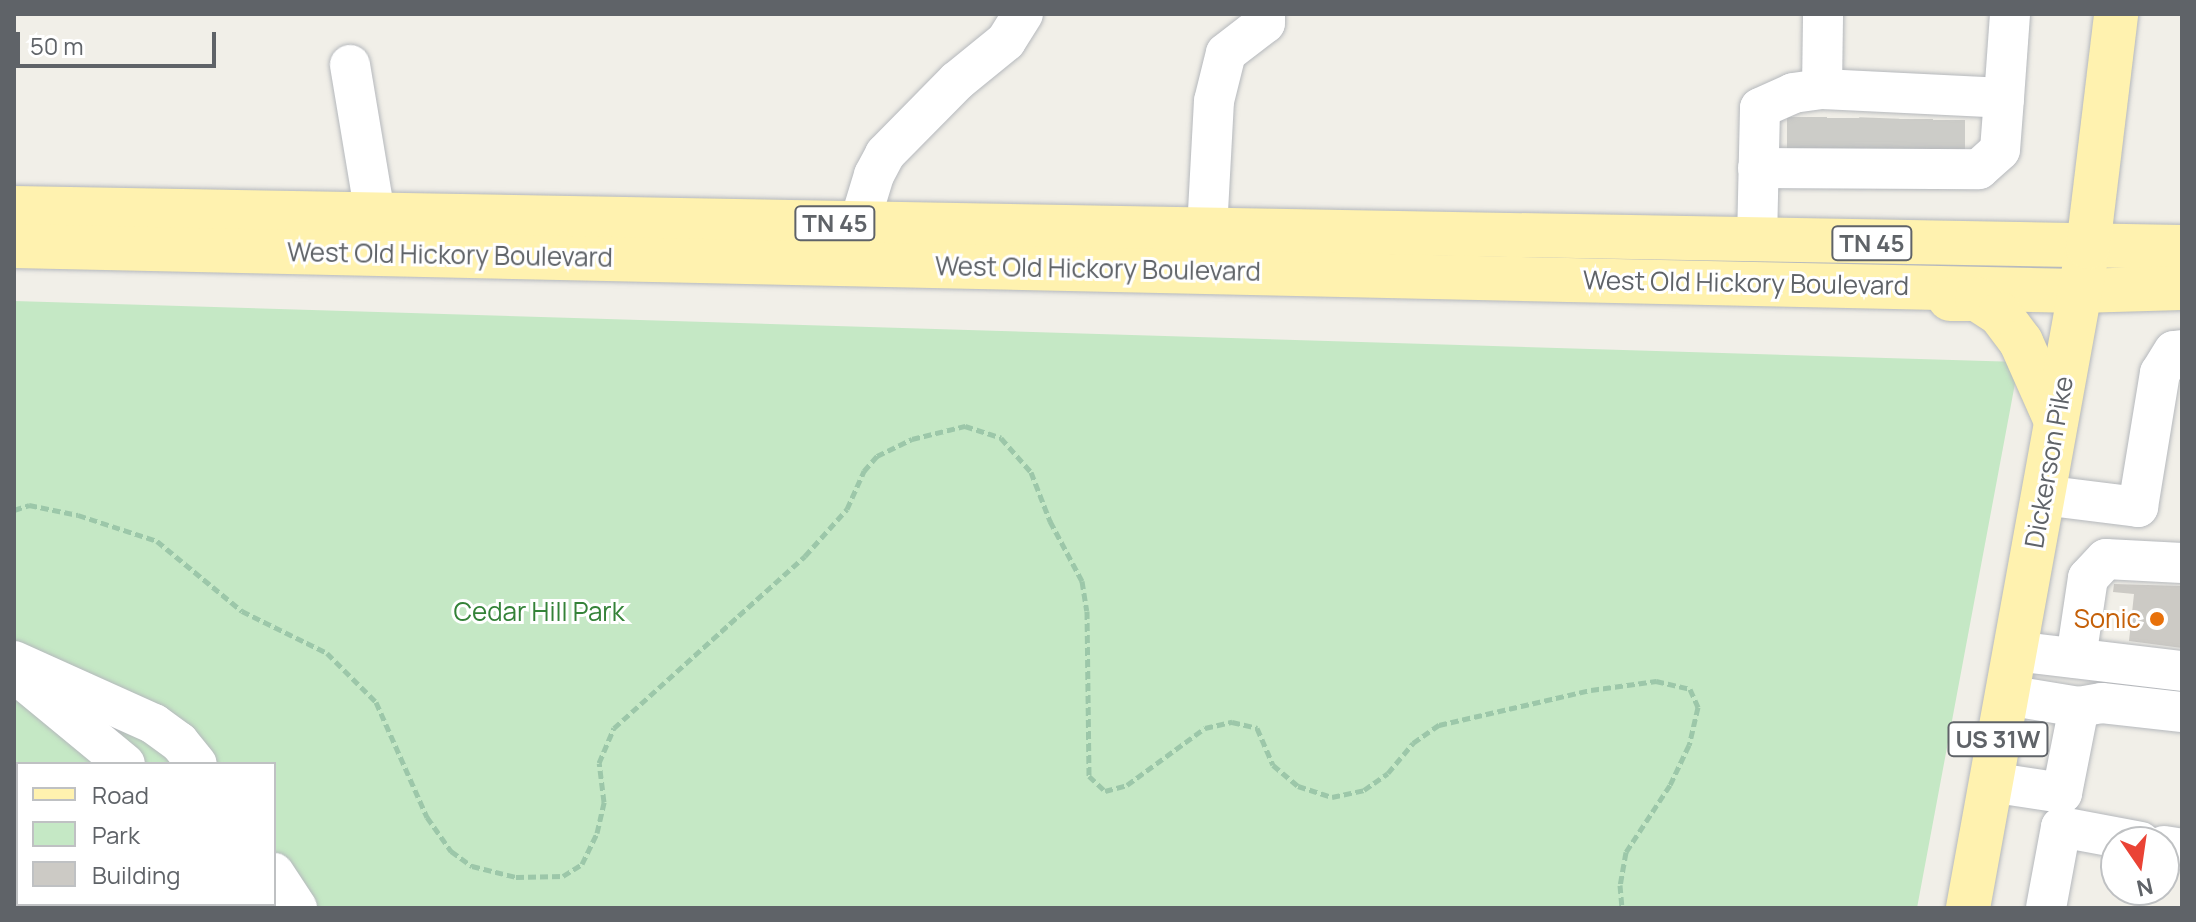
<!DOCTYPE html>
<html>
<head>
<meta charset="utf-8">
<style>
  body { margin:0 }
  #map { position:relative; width:2196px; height:922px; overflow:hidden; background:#f1efe8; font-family:Manrope,sans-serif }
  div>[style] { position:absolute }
  .green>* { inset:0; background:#c5e8c5 }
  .building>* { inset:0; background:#cccac5 }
  .minor-tunnel>* { height:40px; margin-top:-20px; transform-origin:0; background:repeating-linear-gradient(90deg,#ccccc8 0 40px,transparent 0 60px) }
  .path>* { height:5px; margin-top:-2.5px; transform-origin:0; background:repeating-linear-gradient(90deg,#9cc7a9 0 8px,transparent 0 12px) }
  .roads { filter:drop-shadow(0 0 2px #b5b8bc) drop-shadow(0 0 2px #b5b8bc) }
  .minor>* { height:40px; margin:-20px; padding:0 20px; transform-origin:20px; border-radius:20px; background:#fff }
  .major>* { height:44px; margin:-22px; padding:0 22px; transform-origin:22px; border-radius:22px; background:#fff2af }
  .dots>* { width:22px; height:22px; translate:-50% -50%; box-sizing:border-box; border:4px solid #fff; border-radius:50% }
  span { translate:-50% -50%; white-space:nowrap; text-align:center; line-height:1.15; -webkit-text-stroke:6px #fff; paint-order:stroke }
  .shield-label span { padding:2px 6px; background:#fff; border:2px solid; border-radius:6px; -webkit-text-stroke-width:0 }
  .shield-label { font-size:24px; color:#5f6368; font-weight:700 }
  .street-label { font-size:26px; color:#5f6368 }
  .park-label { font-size:26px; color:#348238 }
  .food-label { font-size:26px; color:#c56008 }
  .right { translate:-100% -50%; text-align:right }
  .frame { position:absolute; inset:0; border:16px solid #5f6368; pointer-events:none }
  .legend { position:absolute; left:16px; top:762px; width:260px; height:144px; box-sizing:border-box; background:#fff; border:2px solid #bfc1c3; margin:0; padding:10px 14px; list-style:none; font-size:24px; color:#5f6368 }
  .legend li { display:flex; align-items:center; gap:16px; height:40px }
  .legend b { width:40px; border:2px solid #bfc1c3 }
  .north { position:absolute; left:2100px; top:826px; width:80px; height:80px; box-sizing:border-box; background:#fff; border:2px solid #bfc1c3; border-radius:50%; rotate:167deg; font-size:22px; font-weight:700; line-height:32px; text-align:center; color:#5f6368 }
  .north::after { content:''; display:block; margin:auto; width:28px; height:36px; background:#ea4335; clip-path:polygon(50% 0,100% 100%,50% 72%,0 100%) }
  .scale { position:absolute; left:16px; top:32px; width:200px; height:36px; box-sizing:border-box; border:4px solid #5f6368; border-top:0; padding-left:10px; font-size:24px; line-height:28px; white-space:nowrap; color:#5f6368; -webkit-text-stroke:6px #fff; paint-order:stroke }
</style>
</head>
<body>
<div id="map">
  <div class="green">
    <i style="clip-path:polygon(evenodd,14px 301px,2019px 362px,1917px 908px,14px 908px,14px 301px,18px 764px,274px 764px,274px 904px,18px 904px,18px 764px)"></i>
  </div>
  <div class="building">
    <i style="clip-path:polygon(2114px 584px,2182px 586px,2182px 648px,2129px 641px,2134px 594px,2113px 592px)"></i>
  </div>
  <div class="minor-tunnel">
    <i style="left:1945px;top:120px;width:36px;rotate:90deg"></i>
    <i style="left:1807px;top:153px;width:36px;rotate:-90deg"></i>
    <i style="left:1843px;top:154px;width:36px;rotate:-90deg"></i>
    <i style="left:1878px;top:154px;width:36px;rotate:-88deg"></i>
    <i style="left:1913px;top:155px;width:36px;rotate:-90deg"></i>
  </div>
  <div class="path">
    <i style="left:14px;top:510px;width:16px;rotate:-18deg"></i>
    <i style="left:29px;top:505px;width:50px;rotate:11.5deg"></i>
    <i style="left:78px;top:515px;width:83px;rotate:18.2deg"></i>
    <i style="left:157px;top:541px;width:110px;rotate:39.5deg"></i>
    <i style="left:242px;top:611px;width:95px;rotate:26.3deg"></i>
    <i style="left:327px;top:653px;width:69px;rotate:45deg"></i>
    <i style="left:376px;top:702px;width:126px;rotate:66.1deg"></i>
    <i style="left:427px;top:817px;width:42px;rotate:54.8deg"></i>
    <i style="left:451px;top:851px;width:26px;rotate:36deg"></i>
    <i style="left:472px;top:866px;width:45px;rotate:14deg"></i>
    <i style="left:516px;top:877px;width:47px;rotate:-1.2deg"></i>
    <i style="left:563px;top:876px;width:22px;rotate:-32deg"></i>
    <i style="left:582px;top:864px;width:34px;rotate:-64deg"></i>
    <i style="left:597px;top:833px;width:32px;rotate:-77deg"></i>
    <i style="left:604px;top:802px;width:39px;rotate:-97deg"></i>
    <i style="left:599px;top:763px;width:38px;rotate:-67deg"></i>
    <i style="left:614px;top:728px;width:257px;rotate:-42deg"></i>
    <i style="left:805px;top:556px;width:63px;rotate:-48.2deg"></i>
    <i style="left:847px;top:509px;width:42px;rotate:-65.9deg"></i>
    <i style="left:864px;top:471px;width:20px;rotate:-49deg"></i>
    <i style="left:877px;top:456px;width:39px;rotate:-26deg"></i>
    <i style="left:912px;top:439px;width:55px;rotate:-13.8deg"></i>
    <i style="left:965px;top:426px;width:38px;rotate:18deg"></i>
    <i style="left:1001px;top:438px;width:45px;rotate:48.6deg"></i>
    <i style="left:1031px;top:472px;width:53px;rotate:68.8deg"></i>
    <i style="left:1050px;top:521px;width:68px;rotate:61.9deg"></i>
    <i style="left:1082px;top:581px;width:30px;rotate:81deg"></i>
    <i style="left:1087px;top:611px;width:165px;rotate:89.3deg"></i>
    <i style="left:1089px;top:776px;width:22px;rotate:43deg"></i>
    <i style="left:1105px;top:791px;width:23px;rotate:-15deg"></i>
    <i style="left:1127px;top:785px;width:97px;rotate:-36.2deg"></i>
    <i style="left:1205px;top:728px;width:28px;rotate:-13deg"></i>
    <i style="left:1232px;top:722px;width:26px;rotate:13deg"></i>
    <i style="left:1257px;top:728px;width:40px;rotate:66.6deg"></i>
    <i style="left:1273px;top:765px;width:33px;rotate:40deg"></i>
    <i style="left:1298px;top:786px;width:36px;rotate:18deg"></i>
    <i style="left:1332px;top:797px;width:33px;rotate:-12deg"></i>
    <i style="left:1364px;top:790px;width:29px;rotate:-35deg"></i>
    <i style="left:1388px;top:773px;width:39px;rotate:-50deg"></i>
    <i style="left:1413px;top:743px;width:32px;rotate:-35deg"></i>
    <i style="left:1439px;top:725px;width:156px;rotate:-13deg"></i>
    <i style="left:1591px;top:690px;width:66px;rotate:-7.9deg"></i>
    <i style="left:1656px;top:681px;width:35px;rotate:13deg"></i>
    <i style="left:1690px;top:689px;width:20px;rotate:66deg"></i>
    <i style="left:1698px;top:707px;width:39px;rotate:103deg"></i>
    <i style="left:1689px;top:745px;width:44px;rotate:115.4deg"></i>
    <i style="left:1670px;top:785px;width:80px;rotate:123.3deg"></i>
    <i style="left:1626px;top:852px;width:34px;rotate:100deg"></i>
    <i style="left:1620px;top:885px;width:23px;rotate:85deg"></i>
  </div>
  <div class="roads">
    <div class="minor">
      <i style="left:350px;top:65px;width:151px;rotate:80.5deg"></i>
      <i style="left:1822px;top:89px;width:75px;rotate:-89.2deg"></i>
      <i style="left:1758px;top:168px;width:221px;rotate:0.3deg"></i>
      <i style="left:1979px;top:169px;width:28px;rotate:-42deg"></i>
      <i style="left:2000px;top:150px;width:52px;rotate:-85.6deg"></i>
      <i style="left:1207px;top:230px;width:129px;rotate:-86.9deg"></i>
      <i style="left:1214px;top:101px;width:49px;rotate:-76deg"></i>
      <i style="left:1226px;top:53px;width:49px;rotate:-37.6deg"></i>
      <i style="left:1265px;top:23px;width:9px;rotate:-90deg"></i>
      <i style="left:1757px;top:241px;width:133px;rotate:-88.7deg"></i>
      <i style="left:1760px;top:108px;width:36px;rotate:-24deg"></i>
      <i style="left:1793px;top:93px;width:29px;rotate:-8deg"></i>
      <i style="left:1822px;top:89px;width:182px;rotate:2.8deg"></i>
      <i style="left:2004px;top:98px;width:84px;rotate:-85.9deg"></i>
      <i style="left:850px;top:254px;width:83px;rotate:-73.1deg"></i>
      <i style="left:874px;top:175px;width:24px;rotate:-62deg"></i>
      <i style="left:885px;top:154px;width:103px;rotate:-45.4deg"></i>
      <i style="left:957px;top:81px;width:63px;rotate:-39.2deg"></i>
      <i style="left:1006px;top:41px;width:32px;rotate:-58deg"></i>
      <i style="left:2042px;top:495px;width:97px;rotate:7.1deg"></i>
      <i style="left:2138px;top:507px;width:136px;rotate:-80.7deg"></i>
      <i style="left:2160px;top:373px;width:26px;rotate:-58deg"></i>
      <i style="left:2174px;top:351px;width:8px;rotate:-7deg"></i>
      <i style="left:2014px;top:651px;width:169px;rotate:6.8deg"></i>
      <i style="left:2076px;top:658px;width:81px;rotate:-81.5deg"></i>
      <i style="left:2088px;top:578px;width:26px;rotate:-47deg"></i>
      <i style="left:2106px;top:559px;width:76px;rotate:3deg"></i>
      <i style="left:14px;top:661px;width:154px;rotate:24.2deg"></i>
      <i style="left:154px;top:724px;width:31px;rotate:36deg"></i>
      <i style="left:179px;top:742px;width:28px;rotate:51deg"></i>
      <i style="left:27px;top:683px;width:127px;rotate:39.6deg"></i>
      <i style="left:2079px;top:707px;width:23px;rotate:-10deg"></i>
      <i style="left:2102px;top:703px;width:81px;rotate:6.4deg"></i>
      <i style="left:1990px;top:782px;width:73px;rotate:8.7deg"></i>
      <i style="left:2062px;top:793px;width:88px;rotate:-78.8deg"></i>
      <i style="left:2079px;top:707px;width:74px;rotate:-170.7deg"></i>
      <i style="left:2164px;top:846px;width:18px;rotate:9deg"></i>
      <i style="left:274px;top:873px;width:42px;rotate:56.7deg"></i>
      <i style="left:2046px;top:908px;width:82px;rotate:-79.5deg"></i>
      <i style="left:2061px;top:827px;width:81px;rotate:10.6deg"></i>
    </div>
    <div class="major">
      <i style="left:14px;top:208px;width:2168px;rotate:1.03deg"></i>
      <i style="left:14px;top:246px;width:2065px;rotate:1.25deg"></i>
      <i style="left:2079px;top:291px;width:103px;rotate:-1.7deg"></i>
      <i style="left:1950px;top:299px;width:27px"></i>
      <i style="left:1977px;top:299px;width:27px;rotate:33deg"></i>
      <i style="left:2000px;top:314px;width:35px;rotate:53deg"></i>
      <i style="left:2021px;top:342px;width:86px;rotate:66.1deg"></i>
      <i style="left:1968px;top:908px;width:672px;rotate:-79.71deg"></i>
      <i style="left:2088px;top:247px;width:235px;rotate:-83.1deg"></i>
    </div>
  </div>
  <div class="dots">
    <i style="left:2157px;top:619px;background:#e8710a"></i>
  </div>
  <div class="shield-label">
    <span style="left:835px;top:223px">TN 45</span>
    <span style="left:1872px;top:243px">TN 45</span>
    <span style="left:1998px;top:739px">US 31W</span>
  </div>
  <div class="street-label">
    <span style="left:450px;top:255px;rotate:1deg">West Old Hickory Boulevard</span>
    <span style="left:1098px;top:269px;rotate:1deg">West Old Hickory Boulevard</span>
    <span style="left:1746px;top:283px;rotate:1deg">West Old Hickory Boulevard</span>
    <span style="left:2049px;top:462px;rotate:-80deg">Dickerson Pike</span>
  </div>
  <div class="park-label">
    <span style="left:539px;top:612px">Cedar Hill Park</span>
  </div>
  <div class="food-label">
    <span class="right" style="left:2141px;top:619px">Sonic</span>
  </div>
  <div class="frame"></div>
  <ul class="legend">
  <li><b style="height:10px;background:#fff2af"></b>Road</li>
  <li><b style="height:22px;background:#c5e8c5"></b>Park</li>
  <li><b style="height:22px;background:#cccac5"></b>Building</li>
  </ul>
  <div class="north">N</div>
  <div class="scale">50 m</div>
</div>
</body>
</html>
